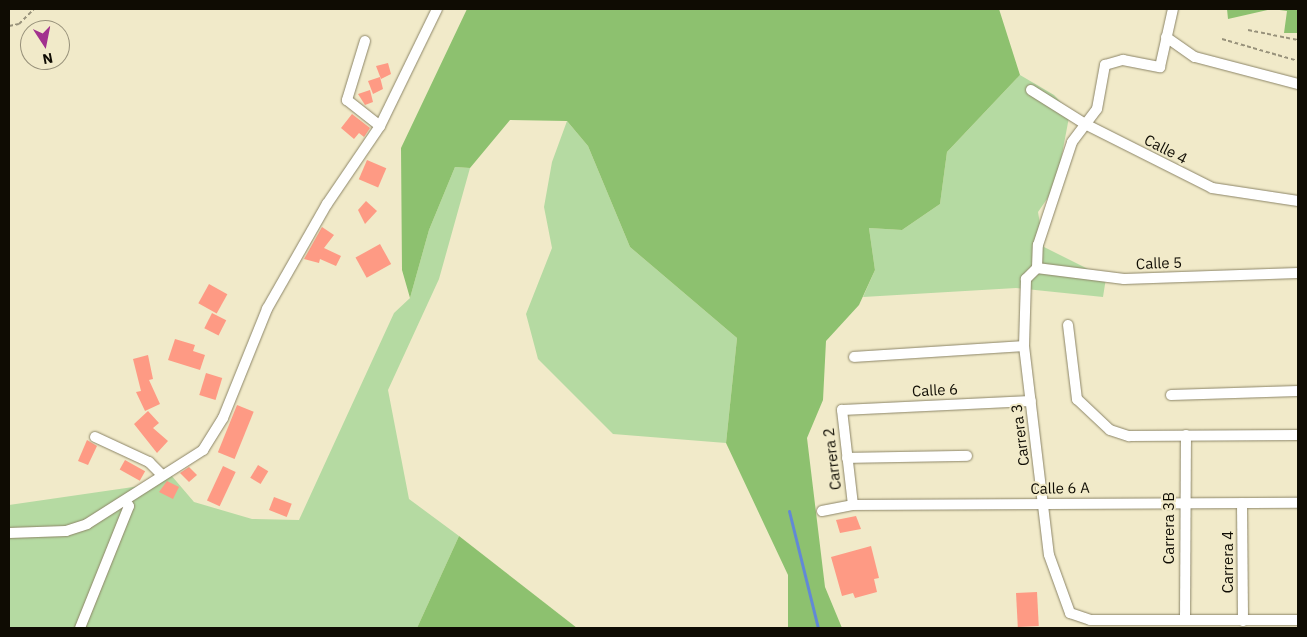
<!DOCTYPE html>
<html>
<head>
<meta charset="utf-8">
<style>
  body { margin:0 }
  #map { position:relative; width:1307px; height:637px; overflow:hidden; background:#f1eac9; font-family:"IBM Plex Sans",sans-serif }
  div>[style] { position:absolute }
  .green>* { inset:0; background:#b5daa2 }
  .forest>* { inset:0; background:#8dc16f }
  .stream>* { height:3px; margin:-1.5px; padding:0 1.5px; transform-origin:1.5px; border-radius:1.5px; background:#6289d6 }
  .building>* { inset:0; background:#fe9a84; transform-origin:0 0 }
  .path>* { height:2px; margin-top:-1px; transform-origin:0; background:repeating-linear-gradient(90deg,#98927b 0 4px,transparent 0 6.5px) }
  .roads { filter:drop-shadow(0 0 1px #8c8567) drop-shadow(0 0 1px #8c8567) }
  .street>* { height:10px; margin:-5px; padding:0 5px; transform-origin:5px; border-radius:5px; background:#fff }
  span { translate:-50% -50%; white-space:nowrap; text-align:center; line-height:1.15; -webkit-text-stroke:4px #f1eac9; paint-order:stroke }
  .street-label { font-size:15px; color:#0f0c03 }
  .frame { position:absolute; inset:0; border:10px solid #0f0c03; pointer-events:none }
  .north { position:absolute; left:20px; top:20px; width:50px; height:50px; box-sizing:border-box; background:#f1eac9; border:1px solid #97917a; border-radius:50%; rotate:169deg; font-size:14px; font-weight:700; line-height:20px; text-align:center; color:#0f0c03 }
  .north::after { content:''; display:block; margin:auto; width:18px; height:22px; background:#a2318e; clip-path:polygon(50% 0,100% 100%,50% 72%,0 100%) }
</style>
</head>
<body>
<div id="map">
  <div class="green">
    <i style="clip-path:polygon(1020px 75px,1054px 95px,1070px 112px,1056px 186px,1038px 212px,1044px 247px,1106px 278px,1103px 297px,1016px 288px,863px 297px,875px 270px,869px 228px,902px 230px,940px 204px,947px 152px)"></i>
    <i style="clip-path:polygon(567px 121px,588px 146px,630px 247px,737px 338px,726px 443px,613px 434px,538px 359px,526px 314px,552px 248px,544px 207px,552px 162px)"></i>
    <i style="clip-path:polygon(455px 167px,470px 168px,439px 279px,388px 390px,409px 499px,459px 536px,417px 628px,9px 628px,9px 505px,140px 486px,165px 468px,194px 502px,252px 519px,299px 520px,394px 313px,410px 298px,429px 230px)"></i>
  </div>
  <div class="forest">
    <i style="clip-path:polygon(467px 9px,999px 9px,1020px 75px,947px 152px,940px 204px,902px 230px,869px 228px,875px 270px,859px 305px,826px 341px,823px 400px,807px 438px,825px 587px,842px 628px,788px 628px,788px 575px,726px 443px,737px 338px,630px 247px,588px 146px,567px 121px,510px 120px,470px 168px,455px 167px,429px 230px,410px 298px,402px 270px,401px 148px)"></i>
    <i style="clip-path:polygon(1227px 9px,1298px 9px,1298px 33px,1284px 33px,1287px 11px,1272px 9px,1228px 19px)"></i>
    <i style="clip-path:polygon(459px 536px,577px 628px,417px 628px)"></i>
  </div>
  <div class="stream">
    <i style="left:789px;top:511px;width:121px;rotate:76.1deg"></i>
  </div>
  <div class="building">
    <i style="clip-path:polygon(388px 63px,391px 74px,381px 79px,376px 66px)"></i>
    <i style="clip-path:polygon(380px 77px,383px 89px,373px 94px,368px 81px)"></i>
    <i style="clip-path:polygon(370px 90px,373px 102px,365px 105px,358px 94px)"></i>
    <i style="clip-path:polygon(352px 114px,370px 128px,364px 137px,359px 133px,354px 139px,341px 128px)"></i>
    <i style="left:367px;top:160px;width:21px;height:21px;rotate:23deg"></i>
    <i style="clip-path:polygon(366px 201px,377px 211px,365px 224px,358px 210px)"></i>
    <i style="clip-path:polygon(322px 227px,334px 235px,324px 248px,341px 256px,336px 266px,320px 259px,319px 263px,304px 259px)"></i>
    <i style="left:380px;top:244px;width:23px;height:28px;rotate:61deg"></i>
    <i style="left:209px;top:284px;width:21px;height:22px;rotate:29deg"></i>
    <i style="left:212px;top:313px;width:16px;height:17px;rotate:27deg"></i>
    <i style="clip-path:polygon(175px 339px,195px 345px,193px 351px,205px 355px,200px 370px,168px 360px)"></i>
    <i style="clip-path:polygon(148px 355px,153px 379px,149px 380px,160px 404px,145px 411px,136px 392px,141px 391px,133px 359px)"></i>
    <i style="left:206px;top:373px;width:17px;height:23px;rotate:17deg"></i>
    <i style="left:237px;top:405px;width:18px;height:51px;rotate:22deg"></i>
    <i style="clip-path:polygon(148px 411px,159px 423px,153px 428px,168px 441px,157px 453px,134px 424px)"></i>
    <i style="clip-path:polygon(87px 440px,97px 446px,88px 465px,78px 461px)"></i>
    <i style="left:125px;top:460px;width:23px;height:11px;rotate:29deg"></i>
    <i style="left:258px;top:465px;width:12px;height:15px;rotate:31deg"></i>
    <i style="left:223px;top:466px;width:14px;height:38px;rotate:25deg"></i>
    <i style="clip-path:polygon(189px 467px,197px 475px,189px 482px,180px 473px)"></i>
    <i style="clip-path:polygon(167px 481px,179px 487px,173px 499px,159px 492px)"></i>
    <i style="left:274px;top:497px;width:19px;height:14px;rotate:21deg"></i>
    <i style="clip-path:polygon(856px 516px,861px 529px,840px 533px,836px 520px)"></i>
    <i style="clip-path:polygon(871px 546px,879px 578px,874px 579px,877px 592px,855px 598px,853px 593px,842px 596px,831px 557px)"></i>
    <i style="left:1037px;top:592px;width:34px;height:21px;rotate:87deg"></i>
  </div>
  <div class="path">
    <i style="left:9px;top:26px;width:10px;rotate:-11deg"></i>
    <i style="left:19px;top:24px;width:21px;rotate:-45deg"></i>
    <i style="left:1248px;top:30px;width:51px;rotate:11.3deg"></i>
    <i style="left:1222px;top:39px;width:79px;rotate:16.1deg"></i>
  </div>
  <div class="roads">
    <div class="street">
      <i style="left:1166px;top:37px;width:35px;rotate:35deg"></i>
      <i style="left:1195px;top:57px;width:106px;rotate:14.7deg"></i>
      <i style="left:365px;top:41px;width:62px;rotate:107deg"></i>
      <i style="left:347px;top:100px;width:42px;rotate:38.2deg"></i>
      <i style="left:1031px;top:90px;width:64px;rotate:32.2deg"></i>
      <i style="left:1085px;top:124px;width:142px;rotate:26.7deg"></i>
      <i style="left:1212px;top:188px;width:87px;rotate:8.6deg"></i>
      <i style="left:1037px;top:268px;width:23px;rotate:-88deg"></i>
      <i style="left:1038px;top:245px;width:108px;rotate:-71.7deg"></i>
      <i style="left:1072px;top:142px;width:41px;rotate:-52.9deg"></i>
      <i style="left:1097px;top:109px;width:45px;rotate:-79.7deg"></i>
      <i style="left:1105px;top:65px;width:19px;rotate:-16deg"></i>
      <i style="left:1123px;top:60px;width:38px;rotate:11deg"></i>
      <i style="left:1160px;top:67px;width:59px;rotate:-77.4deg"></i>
      <i style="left:1298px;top:273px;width:174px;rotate:178deg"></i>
      <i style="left:1124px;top:279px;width:88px;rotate:-172.8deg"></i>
      <i style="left:1037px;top:268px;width:16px;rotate:135deg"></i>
      <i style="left:1026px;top:279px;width:67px;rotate:91.7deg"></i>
      <i style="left:1024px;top:346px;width:210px;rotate:83.2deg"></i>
      <i style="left:1049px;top:555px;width:62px;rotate:70.1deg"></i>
      <i style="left:1070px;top:613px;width:21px;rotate:19deg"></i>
      <i style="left:1090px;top:620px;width:208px"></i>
      <i style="left:1068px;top:325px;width:75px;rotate:83.1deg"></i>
      <i style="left:1077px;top:399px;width:45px;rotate:43.2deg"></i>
      <i style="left:1110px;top:430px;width:20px;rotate:18deg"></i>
      <i style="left:1129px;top:436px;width:169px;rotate:-0.3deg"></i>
      <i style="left:854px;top:357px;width:170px;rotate:-3.7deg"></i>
      <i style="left:1171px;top:395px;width:127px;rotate:-1.8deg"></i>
      <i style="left:95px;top:437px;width:60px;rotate:24.8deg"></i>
      <i style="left:149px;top:462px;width:18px;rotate:45deg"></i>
      <i style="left:847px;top:458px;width:120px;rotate:-1deg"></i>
      <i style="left:1242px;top:503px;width:118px;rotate:89.5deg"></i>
      <i style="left:853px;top:505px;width:96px;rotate:-96.6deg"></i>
      <i style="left:842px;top:410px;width:189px;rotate:-2.7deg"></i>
      <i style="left:822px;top:511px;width:32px;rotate:-11deg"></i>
      <i style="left:853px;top:505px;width:445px;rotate:-0.3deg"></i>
      <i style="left:9px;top:533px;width:57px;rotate:-2deg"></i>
      <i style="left:66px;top:531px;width:22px;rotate:-18deg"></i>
      <i style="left:87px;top:524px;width:138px;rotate:-32.5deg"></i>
      <i style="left:203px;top:450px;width:38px;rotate:-58deg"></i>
      <i style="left:223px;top:418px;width:118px;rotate:-68deg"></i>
      <i style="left:267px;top:309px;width:121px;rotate:-60.3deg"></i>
      <i style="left:327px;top:204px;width:94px;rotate:-55.8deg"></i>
      <i style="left:380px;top:126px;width:130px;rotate:-64deg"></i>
      <i style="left:1185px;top:620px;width:185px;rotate:-89.7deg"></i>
      <i style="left:80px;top:628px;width:131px;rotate:-68.1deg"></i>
      <i style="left:129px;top:506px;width:5px;rotate:-127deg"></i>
    </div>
  </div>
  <div class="street-label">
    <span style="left:1166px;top:149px;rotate:27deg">Calle 4</span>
    <span style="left:1159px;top:263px;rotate:-2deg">Calle 5</span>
    <span style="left:935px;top:390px;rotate:-3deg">Calle 6</span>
    <span style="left:1020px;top:435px;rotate:-97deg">Carrera 3</span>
    <span style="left:832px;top:459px;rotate:-97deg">Carrera 2</span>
    <span style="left:1060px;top:488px;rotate:-1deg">Calle 6 A</span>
    <span style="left:1169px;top:528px;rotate:-90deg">Carrera 3B</span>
    <span style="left:1228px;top:562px;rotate:-90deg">Carrera 4</span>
  </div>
  <div class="frame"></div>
  <div class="north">N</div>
</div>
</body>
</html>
